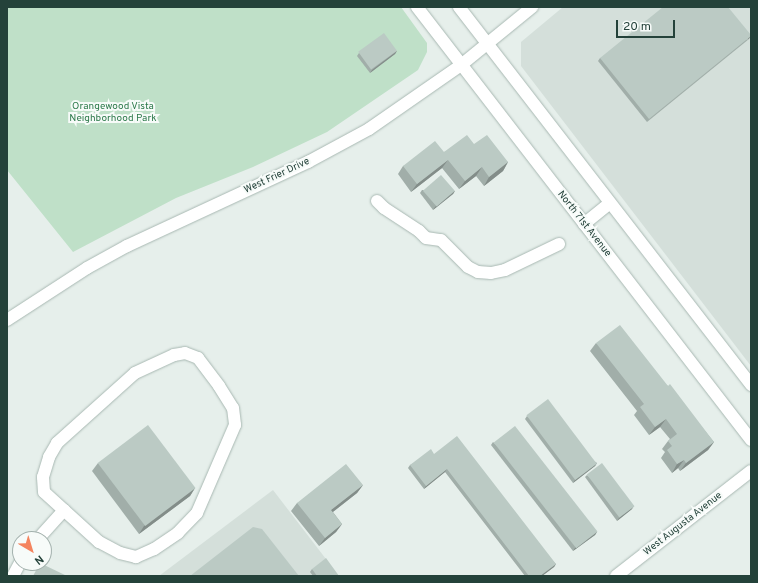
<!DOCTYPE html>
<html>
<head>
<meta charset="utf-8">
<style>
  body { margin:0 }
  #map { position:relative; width:758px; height:583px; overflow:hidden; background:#e6efeb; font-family:Overpass,sans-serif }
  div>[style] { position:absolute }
  .built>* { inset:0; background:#d4dfda }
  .green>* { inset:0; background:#bfe0c8 }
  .roads { filter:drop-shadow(0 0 1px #a8b8b2) drop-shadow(0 0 1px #a8b8b2) }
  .minor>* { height:12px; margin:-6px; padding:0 6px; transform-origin:6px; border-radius:6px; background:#fff }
  .wall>* { inset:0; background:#a1aea9 }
  .shaded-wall>* { inset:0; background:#838d89; transform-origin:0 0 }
  .building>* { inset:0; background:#bbcac4; transform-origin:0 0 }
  span { translate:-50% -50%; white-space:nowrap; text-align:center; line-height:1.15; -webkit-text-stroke:4px #f7fbf9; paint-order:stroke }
  .park-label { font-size:10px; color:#2d7a4b }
  .street-label { font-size:10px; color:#24423a }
  .frame { position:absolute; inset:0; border:8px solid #24423a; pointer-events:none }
  .north { position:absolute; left:12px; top:531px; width:40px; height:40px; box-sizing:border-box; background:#f7fbf9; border:1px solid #a3b1ad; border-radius:50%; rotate:142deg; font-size:11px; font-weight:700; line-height:16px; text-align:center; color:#24423a }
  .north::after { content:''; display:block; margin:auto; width:14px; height:18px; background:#f4845f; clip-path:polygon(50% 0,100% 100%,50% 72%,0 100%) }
  .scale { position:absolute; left:616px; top:20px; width:59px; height:18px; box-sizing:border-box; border:2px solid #24423a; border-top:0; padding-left:5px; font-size:12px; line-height:14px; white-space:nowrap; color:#24423a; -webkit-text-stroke:3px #f7fbf9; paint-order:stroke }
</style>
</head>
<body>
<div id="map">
  <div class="built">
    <i style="clip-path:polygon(563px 7px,751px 7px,751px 366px,521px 66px,521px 42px)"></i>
    <i style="clip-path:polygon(273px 490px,339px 576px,159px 576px)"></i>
  </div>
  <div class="green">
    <i style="clip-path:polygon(7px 7px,401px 7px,427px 43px,427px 52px,418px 70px,327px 132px,253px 167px,176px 198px,73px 252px,7px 170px)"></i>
  </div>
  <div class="roads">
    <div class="minor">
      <i style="left:417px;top:7px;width:547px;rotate:52.35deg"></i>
      <i style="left:459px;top:7px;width:478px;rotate:52.3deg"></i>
      <i style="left:377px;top:201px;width:10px;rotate:45deg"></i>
      <i style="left:384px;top:208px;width:42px;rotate:33.3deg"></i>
      <i style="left:419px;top:231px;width:10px;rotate:45deg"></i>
      <i style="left:426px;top:238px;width:15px;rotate:8deg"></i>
      <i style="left:441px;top:240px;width:38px;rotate:45deg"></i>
      <i style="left:468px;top:267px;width:11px;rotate:27deg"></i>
      <i style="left:478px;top:272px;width:13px;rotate:4deg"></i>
      <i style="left:491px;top:273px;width:14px;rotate:-12deg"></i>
      <i style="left:505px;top:270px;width:60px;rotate:-25.7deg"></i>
      <i style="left:584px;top:224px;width:33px;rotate:-39deg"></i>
      <i style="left:7px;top:320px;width:95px;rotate:-33deg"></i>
      <i style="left:87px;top:268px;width:46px;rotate:-28.8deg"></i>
      <i style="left:127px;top:246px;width:200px;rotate:-24.9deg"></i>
      <i style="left:308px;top:162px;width:69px;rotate:-28.4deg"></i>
      <i style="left:369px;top:129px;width:112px;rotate:-34.8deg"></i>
      <i style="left:461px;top:65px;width:92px;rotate:-39.2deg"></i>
      <i style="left:185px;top:353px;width:14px;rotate:21deg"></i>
      <i style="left:198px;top:358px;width:35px;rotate:53deg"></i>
      <i style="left:219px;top:386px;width:26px;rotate:58deg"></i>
      <i style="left:233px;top:408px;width:17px;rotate:83deg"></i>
      <i style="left:235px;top:425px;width:96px;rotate:113.4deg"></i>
      <i style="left:197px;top:513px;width:28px;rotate:134deg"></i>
      <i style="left:178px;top:533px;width:29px;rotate:146deg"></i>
      <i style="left:154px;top:549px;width:20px;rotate:156deg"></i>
      <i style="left:136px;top:557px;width:16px;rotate:-166deg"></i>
      <i style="left:120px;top:553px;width:24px;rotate:-152deg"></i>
      <i style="left:99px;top:542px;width:74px;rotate:-137.7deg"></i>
      <i style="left:44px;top:492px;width:15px;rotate:-94deg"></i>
      <i style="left:43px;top:477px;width:21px;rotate:-73deg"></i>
      <i style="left:49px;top:457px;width:16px;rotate:-60deg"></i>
      <i style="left:57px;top:443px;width:105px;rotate:-41.9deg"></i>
      <i style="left:135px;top:373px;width:43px;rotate:-24.8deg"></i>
      <i style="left:174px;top:355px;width:11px;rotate:-10deg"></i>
      <i style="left:38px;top:539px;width:39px;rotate:-48deg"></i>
      <i style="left:13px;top:576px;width:15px;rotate:-62deg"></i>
      <i style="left:616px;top:576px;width:171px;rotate:-37.9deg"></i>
    </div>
  </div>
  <div class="wall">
    <i style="clip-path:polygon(749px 39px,647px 122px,598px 61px,600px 58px)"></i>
    <i style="clip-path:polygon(397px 51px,395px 54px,370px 73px,357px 56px,359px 53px)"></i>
    <i style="clip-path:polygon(474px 144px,508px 162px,503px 171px,484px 186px,476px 176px,459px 189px,442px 168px,411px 192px,398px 174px,403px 166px,444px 152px)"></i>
    <i style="clip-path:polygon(422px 190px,455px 191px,453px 194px,433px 210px,420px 193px)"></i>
    <i style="clip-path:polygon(596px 343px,668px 386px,714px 442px,708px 450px,680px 471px,678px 468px,672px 473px,661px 458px,665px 452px,662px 449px,668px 441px,670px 439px,660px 427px,649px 435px,634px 415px,637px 411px,590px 351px)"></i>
    <i style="clip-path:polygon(527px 416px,597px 463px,595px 466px,573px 483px,525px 419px)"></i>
    <i style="clip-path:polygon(493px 442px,597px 532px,595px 535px,573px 551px,491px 445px)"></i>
    <i style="clip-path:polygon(434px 454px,556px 564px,554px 567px,542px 576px,525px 576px,445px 472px,424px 489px,408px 468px,410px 465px)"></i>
    <i style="clip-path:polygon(98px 463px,195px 488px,190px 496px,139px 534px,92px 471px)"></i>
    <i style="clip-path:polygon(587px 475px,632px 509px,617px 521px,585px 477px)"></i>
    <i style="clip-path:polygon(363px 485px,357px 493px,333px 512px,342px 524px,336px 532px,319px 546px,291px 511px,297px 503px)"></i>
    <i style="clip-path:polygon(312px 569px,339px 576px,313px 576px,310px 572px)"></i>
  </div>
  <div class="shaded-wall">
    <i style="left:751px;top:36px;width:4px;height:132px;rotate:124deg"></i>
    <i style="clip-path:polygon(397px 51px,395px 54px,370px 73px,372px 70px)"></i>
    <i style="clip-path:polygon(448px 160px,442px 168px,411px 192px,417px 184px)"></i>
    <i style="clip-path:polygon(508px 162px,503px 171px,484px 186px,489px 177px)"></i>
    <i style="clip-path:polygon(482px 167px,476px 176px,459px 189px,465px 181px)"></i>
    <i style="clip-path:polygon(455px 191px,453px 194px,433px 210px,435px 207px)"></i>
    <i style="clip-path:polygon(666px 419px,660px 427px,649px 435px,655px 427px)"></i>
    <i style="clip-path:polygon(714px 442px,708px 450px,680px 471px,686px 463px)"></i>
    <i style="clip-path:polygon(684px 460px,678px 468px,672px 473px,677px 464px)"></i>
    <i style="clip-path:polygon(597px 463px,595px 466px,573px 483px,575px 480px)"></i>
    <i style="clip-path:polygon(447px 469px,445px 472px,424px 489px,426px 486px)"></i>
    <i style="clip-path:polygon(363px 485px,357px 493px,325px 518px,331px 510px)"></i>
    <i style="clip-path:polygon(195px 488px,190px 496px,139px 534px,144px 526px)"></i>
    <i style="clip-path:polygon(634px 506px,632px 509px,617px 521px,619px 518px)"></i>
    <i style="clip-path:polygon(342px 524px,336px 532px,319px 546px,325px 538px)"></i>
    <i style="clip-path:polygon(597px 532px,595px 535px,573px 551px,575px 548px)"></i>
    <i style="clip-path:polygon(556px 564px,554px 567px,542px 576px,540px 576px)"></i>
  </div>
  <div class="building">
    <i style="clip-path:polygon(663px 7px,728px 7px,751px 35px,751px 36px,649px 119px,600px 58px)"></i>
    <i style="left:384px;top:33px;width:22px;height:32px;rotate:54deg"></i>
    <i style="clip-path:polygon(467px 135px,474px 144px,487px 135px,508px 162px,489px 177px,482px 167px,465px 181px,448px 160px,417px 184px,403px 166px,435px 141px,444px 152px)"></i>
    <i style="left:441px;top:175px;width:21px;height:24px;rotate:49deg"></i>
    <i style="clip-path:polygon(620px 325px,668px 386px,670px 384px,714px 442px,686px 463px,684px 460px,677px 464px,667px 450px,672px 446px,668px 441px,677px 434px,666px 419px,655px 427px,640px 407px,644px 404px,596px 343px)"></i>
    <i style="left:548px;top:399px;width:81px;height:27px;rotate:53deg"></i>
    <i style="left:148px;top:425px;width:79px;height:63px;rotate:53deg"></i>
    <i style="left:515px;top:426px;width:134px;height:27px;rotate:52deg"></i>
    <i style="clip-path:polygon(457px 436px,556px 564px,540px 576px,529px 576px,447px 469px,426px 486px,410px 465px,431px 449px,434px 454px)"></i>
    <i style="left:602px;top:463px;width:54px;height:19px;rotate:53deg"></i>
    <i style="clip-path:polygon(346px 464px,363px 485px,331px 510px,342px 524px,325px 538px,297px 503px)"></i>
    <i style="clip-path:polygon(253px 527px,262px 529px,299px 576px,190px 576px)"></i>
    <i style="clip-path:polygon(326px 558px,339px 576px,317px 576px,312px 569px)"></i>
    <i style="clip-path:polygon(40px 563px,67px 576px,33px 576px)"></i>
  </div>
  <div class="park-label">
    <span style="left:113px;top:112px">Orangewood Vista<br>Neighborhood Park</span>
  </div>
  <div class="street-label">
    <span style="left:277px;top:176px;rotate:-25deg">West Frier Drive</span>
    <span style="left:584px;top:224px;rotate:52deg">North 71st Avenue</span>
    <span style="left:683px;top:524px;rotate:-38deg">West Augusta Avenue</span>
  </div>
  <div class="frame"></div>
  <div class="north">N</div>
  <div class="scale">20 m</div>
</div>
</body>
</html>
